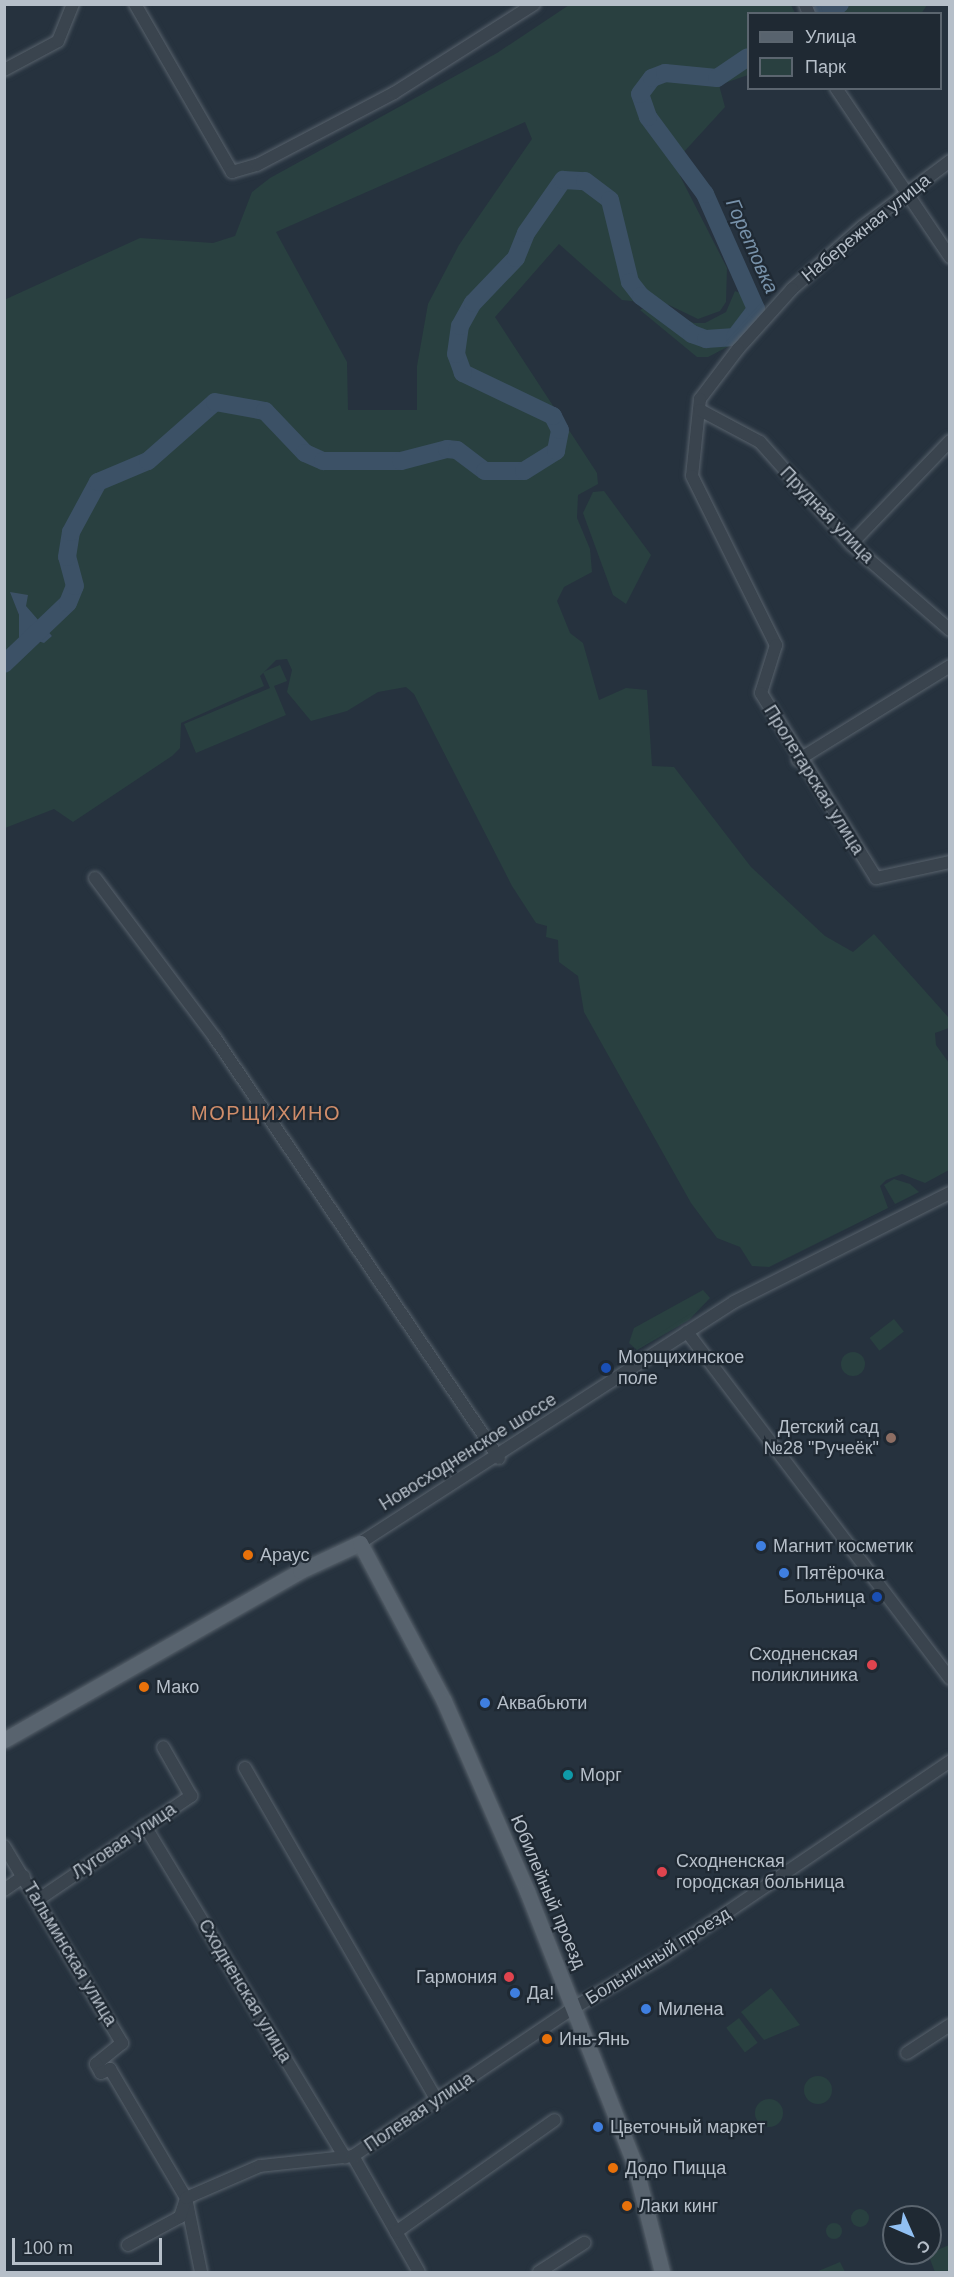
<!DOCTYPE html>
<html>
<head>
<meta charset="utf-8">
<style>
  body { margin:0 }
  #map { position:relative; width:954px; height:2277px; overflow:hidden; background:#26323e; font-family:Helvetica,sans-serif }
  div>[style] { position:absolute }
  .green>* { inset:0; background:#294040; transform-origin:0 0 }
  .round { border-radius:50% }
  .water>* { inset:0; background:#3c5166 }
  .river>* { height:18px; margin:-9px; padding:0 9px; transform-origin:9px; border-radius:9px; background:#3c5166 }
  .roads { filter:drop-shadow(0 0 2px #58626c) drop-shadow(0 0 2px #58626c) }
  .minor>* { height:12px; margin:-6px; padding:0 6px; transform-origin:6px; border-radius:6px; background:#3a444e }
  .major>* { height:15px; margin:-7.5px; padding:0 7.5px; transform-origin:7.5px; border-radius:7.5px; background:#58636e }
  .dots>* { width:16px; height:16px; translate:-50% -50%; box-sizing:border-box; border:3px solid #1f2933; border-radius:50% }
  span { translate:-50% -50%; white-space:nowrap; text-align:center; line-height:1.15; -webkit-text-stroke:4.5px #1f2933; paint-order:stroke }
  .street-label { font-size:18px; color:#b6bfc9 }
  .poi-label { font-size:18px; color:#b6bfc9 }
  .left { translate:0 -50%; text-align:left }
  .right { translate:-100% -50%; text-align:right }
  .water-label { font-size:20px; color:#7892aa; font-style:italic }
  .neighbourhood-label { font-size:20px; color:#d08d6a; letter-spacing:1.5px }
  .frame { position:absolute; inset:0; border:6px solid #b6bfc9; pointer-events:none }
  .legend { position:absolute; left:747px; top:12px; width:195px; height:78px; box-sizing:border-box; background:#1f2933; border:2px solid #5b656f; margin:0; padding:8px 10px; list-style:none; font-size:18px; color:#b6bfc9 }
  .legend li { display:flex; align-items:center; gap:12px; height:30px }
  .legend b { width:30px; border:2px solid #5b656f }
  .north { position:absolute; left:882px; top:2205px; width:60px; height:60px; box-sizing:border-box; background:#1f2933; border:2px solid #5b656f; border-radius:50%; rotate:135deg; font-size:16px; font-weight:700; line-height:24px; text-align:center; color:#b6bfc9 }
  .north::after { content:''; display:block; margin:auto; width:21px; height:27px; background:#91c0f3; clip-path:polygon(50% 0,100% 100%,50% 72%,0 100%) }
  .scale { position:absolute; left:12px; top:2238px; width:150px; height:27px; box-sizing:border-box; border:3px solid #b6bfc9; border-top:0; padding-left:8px; font-size:18px; line-height:21px; white-space:nowrap; color:#b6bfc9; -webkit-text-stroke:4px #1f2933; paint-order:stroke }
</style>
</head>
<body>
<div id="map">
  <div class="green">
    <i style="clip-path:polygon(evenodd,569px 5px,791px 5px,795px 13px,748px 14px,748px 75px,719px 85px,725px 107px,682px 154px,680px 176px,727px 268px,726px 302px,720px 311px,698px 319px,669px 305px,622px 300px,559px 244px,495px 317px,597px 473px,598px 484px,578px 495px,577px 518px,590px 549px,592px 572px,564px 587px,557px 601px,570px 633px,583px 643px,599px 700px,626px 688px,647px 690px,652px 766px,674px 767px,751px 867px,825px 936px,853px 952px,874px 934px,949px 1018px,949px 1028px,935px 1033px,936px 1045px,949px 1063px,949px 1170px,925px 1183px,902px 1174px,886px 1180px,880px 1186px,888px 1208px,769px 1267px,752px 1266px,740px 1247px,717px 1238px,691px 1203px,584px 1012px,578px 976px,559px 962px,558px 940px,546px 937px,547px 926px,536px 923px,512px 886px,414px 694px,406px 687px,378px 692px,347px 711px,311px 721px,287px 692px,292px 670px,287px 659px,276px 660px,260px 676px,264px 686px,181px 723px,180px 748px,172px 756px,73px 822px,54px 809px,5px 828px,4px 300px,140px 238px,213px 243px,235px 236px,252px 192px,270px 178px,497px 53px,569px 5px,525px 122px,532px 139px,459px 245px,428px 304px,417px 366px,417px 410px,348px 410px,347px 362px,276px 232px,525px 122px,569px 5px,11px 592px,52px 636px,8px 659px,19px 643px,19px 615px,11px 592px)"></i>
    <i style="clip-path:polygon(816px 5px,816px 4px,927px 5px,921px 14px,819px 13px)"></i>
    <i style="clip-path:polygon(735px 291px,755px 299px,751px 325px,737px 342px,708px 357px,697px 357px,640px 310px,652px 304px,694px 323px,705px 323px,726px 312px)"></i>
    <i style="clip-path:polygon(604px 491px,651px 555px,626px 604px,613px 595px,583px 513px,593px 492px)"></i>
    <i style="clip-path:polygon(280px 665px,287px 681px,274px 686px,286px 715px,196px 753px,184px 724px,270px 688px,263px 672px)"></i>
    <i style="clip-path:polygon(894px 1179px,910px 1184px,919px 1192px,895px 1204px,884px 1185px)"></i>
    <i style="clip-path:polygon(703px 1290px,710px 1298px,689px 1320px,637px 1350px,629px 1343px,634px 1328px)"></i>
    <i style="left:894px;top:1319px;width:16px;height:31px;rotate:52deg"></i>
    <i class="round" style="left:841px;top:1352px;width:24px;height:24px"></i>
    <i style="clip-path:polygon(771px 1988px,800px 2025px,764px 2040px,741px 2012px)"></i>
    <i style="left:739px;top:2018px;width:31px;height:16px;rotate:53deg"></i>
    <i class="round" style="left:804px;top:2076px;width:28px;height:28px"></i>
    <i class="round" style="left:755px;top:2099px;width:28px;height:28px"></i>
    <i class="round" style="left:851px;top:2209px;width:18px;height:18px"></i>
    <i class="round" style="left:826px;top:2223px;width:16px;height:16px"></i>
    <i style="clip-path:polygon(949px 2245px,949px 2272px,935px 2272px,928px 2254px)"></i>
    <i style="clip-path:polygon(840px 2262px,845px 2272px,816px 2272px)"></i>
  </div>
  <div class="water">
    <i style="clip-path:polygon(10px 592px,28px 595px,26px 606px,52px 636px,44px 643px,35px 640px,8px 661px,19px 642px,19px 615px)"></i>
  </div>
  <div class="river">
    <i style="left:819px;top:14px;width:23px;rotate:-25deg"></i>
    <i style="left:4px;top:664px;width:88px;rotate:-43.6deg"></i>
    <i style="left:68px;top:603px;width:18px;rotate:-68deg"></i>
    <i style="left:75px;top:586px;width:30px;rotate:-105deg"></i>
    <i style="left:67px;top:557px;width:25px;rotate:-81deg"></i>
    <i style="left:71px;top:532px;width:57px;rotate:-61.6deg"></i>
    <i style="left:98px;top:482px;width:54px;rotate:-22.8deg"></i>
    <i style="left:148px;top:461px;width:89px;rotate:-41.4deg"></i>
    <i style="left:215px;top:402px;width:51px;rotate:10.2deg"></i>
    <i style="left:265px;top:411px;width:58px;rotate:46.4deg"></i>
    <i style="left:305px;top:453px;width:20px;rotate:24deg"></i>
    <i style="left:323px;top:461px;width:78px"></i>
    <i style="left:401px;top:461px;width:48px;rotate:-14.6deg"></i>
    <i style="left:447px;top:449px;width:10px;rotate:6deg"></i>
    <i style="left:457px;top:450px;width:35px;rotate:37deg"></i>
    <i style="left:485px;top:471px;width:39px"></i>
    <i style="left:524px;top:471px;width:38px;rotate:-32deg"></i>
    <i style="left:556px;top:451px;width:21px;rotate:-79deg"></i>
    <i style="left:560px;top:430px;width:16px;rotate:-117deg"></i>
    <i style="left:553px;top:416px;width:100px;rotate:-154.5deg"></i>
    <i style="left:463px;top:373px;width:20px;rotate:-110deg"></i>
    <i style="left:456px;top:354px;width:28px;rotate:-82deg"></i>
    <i style="left:460px;top:326px;width:26px;rotate:-61deg"></i>
    <i style="left:473px;top:303px;width:62px;rotate:-46.3deg"></i>
    <i style="left:516px;top:258px;width:27px;rotate:-68deg"></i>
    <i style="left:526px;top:233px;width:65px;rotate:-55.1deg"></i>
    <i style="left:563px;top:180px;width:22px;rotate:3deg"></i>
    <i style="left:585px;top:181px;width:31px;rotate:37deg"></i>
    <i style="left:610px;top:200px;width:84px;rotate:76.3deg"></i>
    <i style="left:630px;top:282px;width:18px;rotate:52deg"></i>
    <i style="left:641px;top:296px;width:64px;rotate:36.7deg"></i>
    <i style="left:692px;top:334px;width:15px;rotate:20deg"></i>
    <i style="left:706px;top:339px;width:29px;rotate:-4deg"></i>
    <i style="left:735px;top:337px;width:35px;rotate:-53deg"></i>
    <i style="left:756px;top:309px;width:126px;rotate:-113.9deg"></i>
    <i style="left:705px;top:194px;width:96px;rotate:-126.5deg"></i>
    <i style="left:648px;top:117px;width:24px;rotate:-109deg"></i>
    <i style="left:640px;top:94px;width:20px;rotate:-53deg"></i>
    <i style="left:652px;top:78px;width:14px;rotate:-21deg"></i>
    <i style="left:665px;top:73px;width:52px;rotate:5.5deg"></i>
    <i style="left:717px;top:78px;width:37px;rotate:-34deg"></i>
  </div>
  <div class="roads">
    <div class="minor">
      <i style="left:135px;top:4px;width:194px;rotate:60deg"></i>
      <i style="left:232px;top:172px;width:26px;rotate:-16deg"></i>
      <i style="left:257px;top:165px;width:155px;rotate:-27.7deg"></i>
      <i style="left:394px;top:93px;width:166px;rotate:-32.4deg"></i>
      <i style="left:805px;top:4px;width:11px;rotate:68deg"></i>
      <i style="left:4px;top:70px;width:61px;rotate:-28.2deg"></i>
      <i style="left:58px;top:41px;width:40px;rotate:-68deg"></i>
      <i style="left:836px;top:88px;width:204px;rotate:56deg"></i>
      <i style="left:950px;top:161px;width:110px;rotate:143.1deg"></i>
      <i style="left:862px;top:227px;width:94px;rotate:138.5deg"></i>
      <i style="left:792px;top:289px;width:81px;rotate:132deg"></i>
      <i style="left:738px;top:349px;width:63px;rotate:127.2deg"></i>
      <i style="left:700px;top:399px;width:77px;rotate:95.9deg"></i>
      <i style="left:692px;top:476px;width:189px;rotate:63.6deg"></i>
      <i style="left:776px;top:645px;width:50px;rotate:107.4deg"></i>
      <i style="left:761px;top:693px;width:218px;rotate:58.1deg"></i>
      <i style="left:876px;top:878px;width:76px;rotate:-12.2deg"></i>
      <i style="left:700px;top:410px;width:68px;rotate:28.1deg"></i>
      <i style="left:760px;top:442px;width:137px;rotate:48.3deg"></i>
      <i style="left:851px;top:544px;width:131px;rotate:41deg"></i>
      <i style="left:851px;top:544px;width:143px;rotate:-46.1deg"></i>
      <i style="left:798px;top:760px;width:179px;rotate:-31.7deg"></i>
      <i style="left:95px;top:878px;width:200px;rotate:53.1deg"></i>
      <i style="left:215px;top:1038px;width:507px;rotate:55.93deg"></i>
      <i style="left:687px;top:1332px;width:435px;rotate:52.8deg"></i>
      <i style="left:360px;top:1543px;width:445px;rotate:-32.8deg"></i>
      <i style="left:734px;top:1302px;width:242px;rotate:-26.8deg"></i>
      <i style="left:245px;top:1768px;width:384px;rotate:60deg"></i>
      <i style="left:145px;top:1826px;width:387px;rotate:58.9deg"></i>
      <i style="left:4px;top:1846px;width:230px;rotate:59.1deg"></i>
      <i style="left:122px;top:2043px;width:33px;rotate:141deg"></i>
      <i style="left:96px;top:2064px;width:10px;rotate:61deg"></i>
      <i style="left:101px;top:2073px;width:10px;rotate:-24deg"></i>
      <i style="left:110px;top:2069px;width:150px;rotate:59.5deg"></i>
      <i style="left:186px;top:2198px;width:76px;rotate:78.5deg"></i>
      <i style="left:4px;top:1890px;width:24px;rotate:-35deg"></i>
      <i style="left:39px;top:1899px;width:184px;rotate:-34.1deg"></i>
      <i style="left:191px;top:1796px;width:56px;rotate:-119.7deg"></i>
      <i style="left:907px;top:2053px;width:51px;rotate:-33.1deg"></i>
      <i style="left:353px;top:2156px;width:133px;rotate:60.4deg"></i>
      <i style="left:396px;top:2232px;width:194px;rotate:-35.2deg"></i>
      <i style="left:128px;top:2245px;width:59px;rotate:-28.3deg"></i>
      <i style="left:180px;top:2217px;width:20px;rotate:-72deg"></i>
      <i style="left:186px;top:2198px;width:81px;rotate:-23.4deg"></i>
      <i style="left:260px;top:2166px;width:94px;rotate:-6.1deg"></i>
      <i style="left:353px;top:2156px;width:267px;rotate:-33.9deg"></i>
      <i style="left:575px;top:2007px;width:103px;rotate:-30.3deg"></i>
      <i style="left:664px;top:1955px;width:346px;rotate:-34.1deg"></i>
      <i style="left:539px;top:2272px;width:54px;rotate:-32.8deg"></i>
    </div>
    <div class="major">
      <i style="left:4px;top:1740px;width:341px;rotate:-29.7deg"></i>
      <i style="left:300px;top:1571px;width:66px;rotate:-25deg"></i>
      <i style="left:360px;top:1543px;width:179px;rotate:62deg"></i>
      <i style="left:444px;top:1701px;width:207px;rotate:66.4deg"></i>
      <i style="left:527px;top:1891px;width:291px;rotate:68.5deg"></i>
      <i style="left:634px;top:2162px;width:114px;rotate:75.7deg"></i>
    </div>
  </div>
  <div class="dots">
    <i style="left:606px;top:1368px;background:#1a4fb4"></i>
    <i style="left:891px;top:1438px;background:#8d6e63"></i>
    <i style="left:761px;top:1546px;background:#3f7fe0"></i>
    <i style="left:248px;top:1555px;background:#e8710a"></i>
    <i style="left:784px;top:1573px;background:#3f7fe0"></i>
    <i style="left:877px;top:1597px;background:#1a4fb4"></i>
    <i style="left:872px;top:1665px;background:#e0444e"></i>
    <i style="left:144px;top:1687px;background:#e8710a"></i>
    <i style="left:485px;top:1703px;background:#3f7fe0"></i>
    <i style="left:568px;top:1775px;background:#0f9aa8"></i>
    <i style="left:662px;top:1872px;background:#e0444e"></i>
    <i style="left:509px;top:1977px;background:#e0444e"></i>
    <i style="left:515px;top:1993px;background:#3f7fe0"></i>
    <i style="left:646px;top:2009px;background:#3f7fe0"></i>
    <i style="left:547px;top:2039px;background:#e8710a"></i>
    <i style="left:598px;top:2127px;background:#3f7fe0"></i>
    <i style="left:613px;top:2168px;background:#e8710a"></i>
    <i style="left:627px;top:2206px;background:#e8710a"></i>
  </div>
  <div class="street-label">
    <span style="left:866px;top:228px;rotate:-39deg">Набережная улица</span>
    <span style="left:827px;top:515px;rotate:46deg">Прудная улица</span>
    <span style="left:814px;top:780px;rotate:58deg">Пролетарская улица</span>
    <span style="left:468px;top:1452px;rotate:-32deg">Новосходненское шоссе</span>
    <span style="left:124px;top:1841px;rotate:-34deg">Луговая улица</span>
    <span style="left:548px;top:1892px;rotate:67deg">Юбилейный проезд</span>
    <span style="left:70px;top:1954px;rotate:59deg">Тальминская улица</span>
    <span style="left:658px;top:1956px;rotate:-32deg">Больничный проезд</span>
    <span style="left:245px;top:1991px;rotate:59deg">Сходненская улица</span>
    <span style="left:419px;top:2112px;rotate:-34deg">Полевая улица</span>
  </div>
  <div class="poi-label">
    <span class="left" style="left:618px;top:1368px">Морщихинское<br>поле</span>
    <span class="right" style="left:879px;top:1438px">Детский сад<br>№28 "Ручеёк"</span>
    <span class="left" style="left:773px;top:1546px">Магнит косметик</span>
    <span class="left" style="left:260px;top:1555px">Араус</span>
    <span class="left" style="left:796px;top:1573px">Пятёрочка</span>
    <span class="right" style="left:865px;top:1597px">Больница</span>
    <span class="right" style="left:858px;top:1665px">Сходненская<br>поликлиника</span>
    <span class="left" style="left:156px;top:1687px">Мако</span>
    <span class="left" style="left:497px;top:1703px">Аквабьюти</span>
    <span class="left" style="left:580px;top:1775px">Морг</span>
    <span class="left" style="left:676px;top:1872px">Сходненская<br>городская больница</span>
    <span class="right" style="left:497px;top:1977px">Гармония</span>
    <span class="left" style="left:527px;top:1993px">Да!</span>
    <span class="left" style="left:658px;top:2009px">Милена</span>
    <span class="left" style="left:559px;top:2039px">Инь-Янь</span>
    <span class="left" style="left:610px;top:2127px">Цветочный маркет</span>
    <span class="left" style="left:625px;top:2168px">Додо Пицца</span>
    <span class="left" style="left:639px;top:2206px">Лаки кинг</span>
  </div>
  <div class="water-label">
    <span style="left:752px;top:246px;rotate:66deg">Горетовка</span>
  </div>
  <div class="neighbourhood-label">
    <span style="left:266px;top:1113px">МОРЩИХИНО</span>
  </div>
  <div class="frame"></div>
  <ul class="legend">
  <li><b style="height:8px;background:#58636e"></b>Улица</li>
  <li><b style="height:16px;background:#294040"></b>Парк</li>
  </ul>
  <div class="north">С</div>
  <div class="scale">100 m</div>
</div>
</body>
</html>
